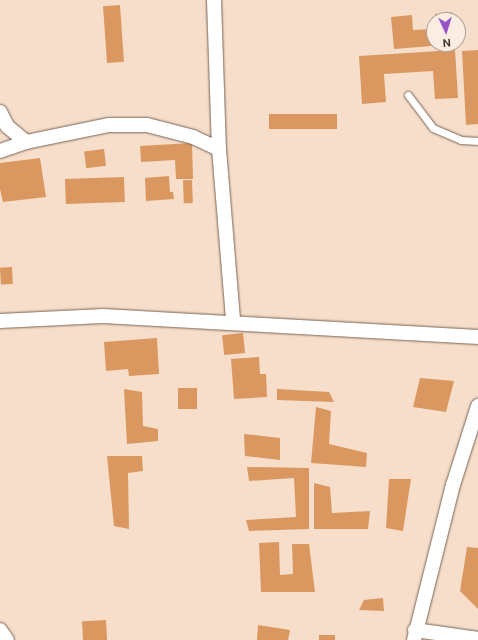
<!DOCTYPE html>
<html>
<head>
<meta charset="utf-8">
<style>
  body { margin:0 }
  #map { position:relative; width:478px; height:640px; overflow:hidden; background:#f6decb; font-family:"DM Sans",sans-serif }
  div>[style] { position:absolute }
  .building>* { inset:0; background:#da9860; transform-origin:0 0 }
  .roads { filter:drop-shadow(0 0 1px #796454) drop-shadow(0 0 1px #796454) }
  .lane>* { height:7px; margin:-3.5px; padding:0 3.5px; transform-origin:3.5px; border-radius:3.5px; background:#fff }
  .street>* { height:14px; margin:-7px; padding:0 7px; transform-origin:7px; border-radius:7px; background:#fff }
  span { translate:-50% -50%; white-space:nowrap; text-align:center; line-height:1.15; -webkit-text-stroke:3.5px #fcede2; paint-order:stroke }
  .north { position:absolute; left:426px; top:12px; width:40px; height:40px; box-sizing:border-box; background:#fcede2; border:1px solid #aea198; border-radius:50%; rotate:176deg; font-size:11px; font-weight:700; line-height:16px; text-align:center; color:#393029 }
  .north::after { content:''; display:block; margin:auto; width:14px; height:18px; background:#9853c8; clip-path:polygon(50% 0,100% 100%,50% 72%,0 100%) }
</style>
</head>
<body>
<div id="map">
  <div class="building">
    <i style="left:120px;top:5px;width:57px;height:17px;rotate:86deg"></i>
    <i style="clip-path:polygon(452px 12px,453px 20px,435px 20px,435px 14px)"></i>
    <i style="clip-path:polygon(412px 15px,413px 30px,434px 29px,434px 44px,444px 45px,394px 49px,391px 17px)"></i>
    <i style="clip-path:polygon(455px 50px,458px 98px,435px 99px,433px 71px,384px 74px,386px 102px,362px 104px,359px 56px)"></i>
    <i style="clip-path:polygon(478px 50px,478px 124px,466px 125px,462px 51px)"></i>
    <i style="left:337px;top:114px;width:15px;height:68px;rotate:90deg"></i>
    <i style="clip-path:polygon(192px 143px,193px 179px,176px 179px,175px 160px,141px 162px,140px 146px)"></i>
    <i style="left:104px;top:149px;width:17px;height:20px;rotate:83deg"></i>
    <i style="clip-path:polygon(40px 158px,46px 197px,3px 202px,0 189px,0 163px)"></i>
    <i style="clip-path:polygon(169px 176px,170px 192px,173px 192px,174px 199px,146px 201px,145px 178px)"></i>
    <i style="left:124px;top:177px;width:25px;height:59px;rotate:88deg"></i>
    <i style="left:192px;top:180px;width:23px;height:9px;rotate:88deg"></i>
    <i style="left:12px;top:267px;width:17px;height:12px;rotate:87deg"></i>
    <i style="left:243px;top:333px;width:20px;height:21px;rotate:84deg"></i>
    <i style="clip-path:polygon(157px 338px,159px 374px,129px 376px,128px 369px,106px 371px,104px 342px)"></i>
    <i style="clip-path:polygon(259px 357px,260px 374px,266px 374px,267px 397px,234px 399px,231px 359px)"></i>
    <i style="clip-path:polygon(420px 378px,454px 381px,446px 412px,413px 407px)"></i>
    <i style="left:178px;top:388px;width:19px;height:21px"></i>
    <i style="clip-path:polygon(124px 389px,142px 392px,143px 426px,158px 429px,158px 441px,127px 444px)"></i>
    <i style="clip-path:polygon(277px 389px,329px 392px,334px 402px,277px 400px)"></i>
    <i style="clip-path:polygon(316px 407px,331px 411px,329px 444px,367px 453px,366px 467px,311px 463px)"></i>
    <i style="clip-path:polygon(244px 434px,280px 438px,280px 460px,245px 456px)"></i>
    <i style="clip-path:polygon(107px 456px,142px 456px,143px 471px,128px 473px,129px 529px,114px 526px)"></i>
    <i style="clip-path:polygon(247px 467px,309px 468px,309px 529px,249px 531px,246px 520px,296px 517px,294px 478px,249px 481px)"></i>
    <i style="clip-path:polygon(389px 479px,411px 479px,403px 531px,386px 528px)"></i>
    <i style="clip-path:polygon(314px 483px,330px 487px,332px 513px,370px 511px,368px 529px,314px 529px)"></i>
    <i style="clip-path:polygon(279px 542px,280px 575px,293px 574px,292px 544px,309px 544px,315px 592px,261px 592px,259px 543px)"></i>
    <i style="clip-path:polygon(467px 547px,478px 548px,478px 609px,460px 591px)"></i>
    <i style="clip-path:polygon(383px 598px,384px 611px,359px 610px,364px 600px)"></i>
    <i style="left:106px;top:620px;width:20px;height:24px;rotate:87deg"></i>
    <i style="clip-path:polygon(258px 625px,290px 630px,288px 640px,257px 640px)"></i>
    <i style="left:319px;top:635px;width:16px;height:5px"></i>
  </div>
  <div class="roads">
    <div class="lane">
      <i style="left:408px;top:95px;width:41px;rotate:52.9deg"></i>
      <i style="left:433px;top:128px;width:30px;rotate:23deg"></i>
      <i style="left:461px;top:140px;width:17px;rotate:3deg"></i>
    </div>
    <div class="street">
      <i style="left:214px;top:0;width:149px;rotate:88.1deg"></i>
      <i style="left:219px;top:149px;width:173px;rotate:85.3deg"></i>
      <i style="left:0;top:112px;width:16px;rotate:63deg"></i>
      <i style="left:7px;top:126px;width:25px;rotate:40deg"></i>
      <i style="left:0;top:151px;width:28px;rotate:-19deg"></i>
      <i style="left:26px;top:142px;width:85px;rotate:-11.6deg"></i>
      <i style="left:109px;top:125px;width:38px"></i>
      <i style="left:147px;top:125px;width:48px;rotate:14.6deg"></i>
      <i style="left:193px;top:137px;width:29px;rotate:25deg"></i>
      <i style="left:0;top:321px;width:103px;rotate:-2.8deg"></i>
      <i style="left:103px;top:316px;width:376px;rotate:3.2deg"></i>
      <i style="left:0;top:630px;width:12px;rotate:55deg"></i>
      <i style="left:415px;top:630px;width:64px;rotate:8.1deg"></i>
      <i style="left:414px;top:640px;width:160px;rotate:-75.9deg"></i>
      <i style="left:453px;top:485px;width:83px;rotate:-72.4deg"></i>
    </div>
  </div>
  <div class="north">N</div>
</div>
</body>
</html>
